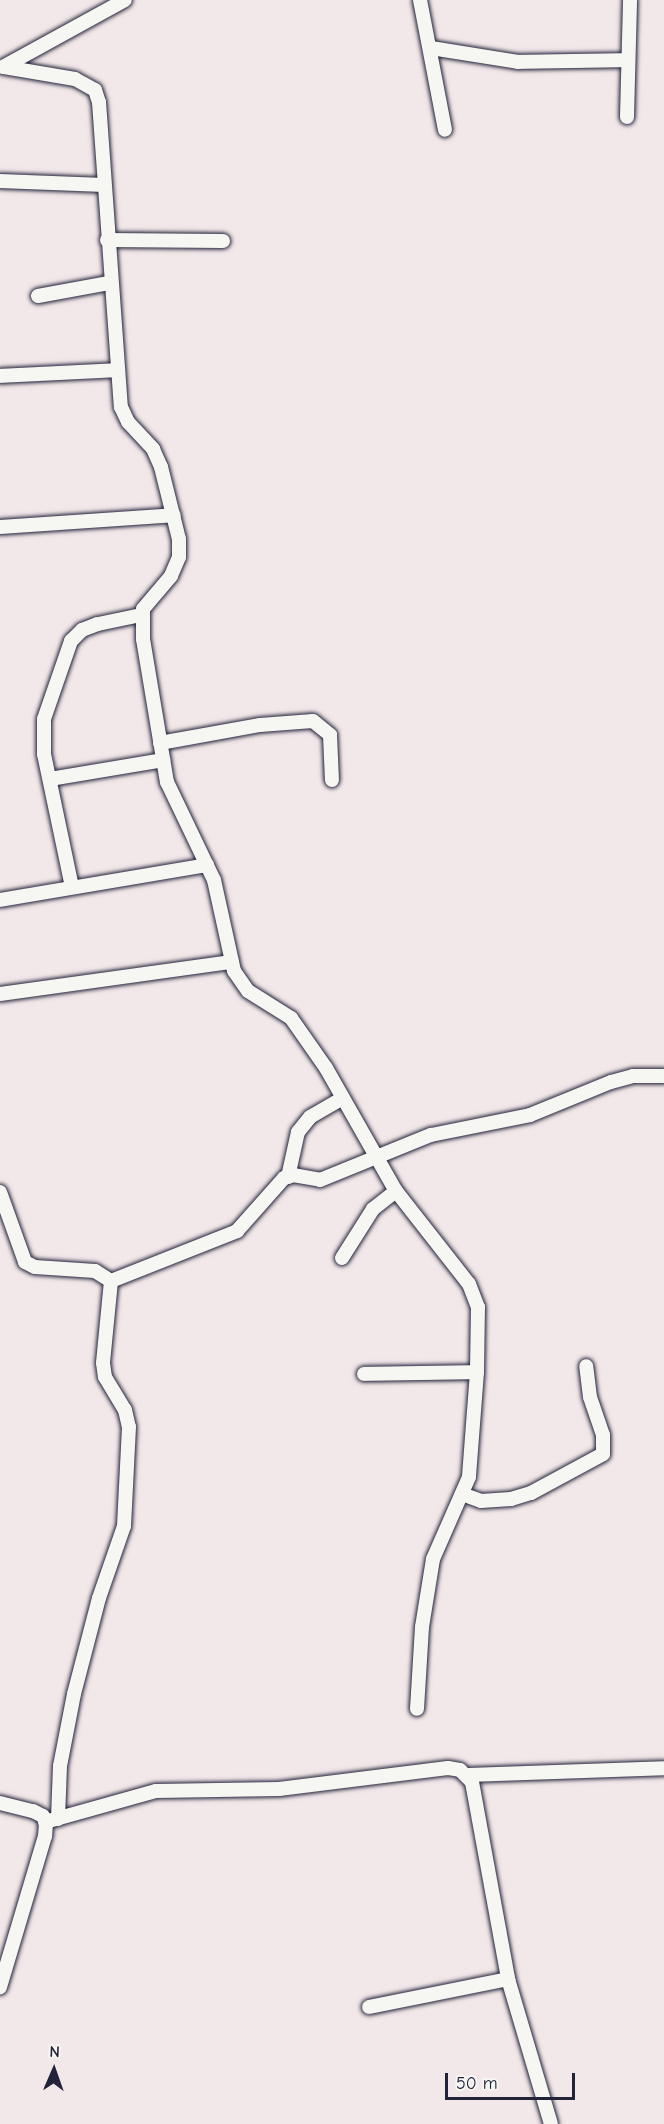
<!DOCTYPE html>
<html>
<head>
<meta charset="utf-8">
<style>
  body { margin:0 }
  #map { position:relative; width:664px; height:2124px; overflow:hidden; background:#f3e8e9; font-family:"Comic Neue",sans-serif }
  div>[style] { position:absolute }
  .roads { filter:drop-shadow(0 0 2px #22223b) drop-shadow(0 0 2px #22223b) }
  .minor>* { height:14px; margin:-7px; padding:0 7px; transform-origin:7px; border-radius:7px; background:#f6f6f2 }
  span { translate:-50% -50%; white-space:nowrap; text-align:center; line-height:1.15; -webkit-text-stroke:5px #f6f6f2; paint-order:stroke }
  .north { position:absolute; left:24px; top:2040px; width:60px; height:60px; -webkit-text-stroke:4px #f6f6f2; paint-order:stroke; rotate:2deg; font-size:16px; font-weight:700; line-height:24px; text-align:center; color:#22223b }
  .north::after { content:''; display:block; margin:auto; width:21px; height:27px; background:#22223b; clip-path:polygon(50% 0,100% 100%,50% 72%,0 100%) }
  .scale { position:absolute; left:445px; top:2073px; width:130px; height:27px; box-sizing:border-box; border:3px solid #22223b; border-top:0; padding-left:8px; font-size:18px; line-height:21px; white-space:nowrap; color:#22223b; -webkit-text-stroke:4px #f6f6f2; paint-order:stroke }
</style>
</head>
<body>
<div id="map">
  <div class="roads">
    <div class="minor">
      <i style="left:420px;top:0;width:132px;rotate:79.1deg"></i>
      <i style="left:431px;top:48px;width:88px;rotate:9.1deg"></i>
      <i style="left:518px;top:62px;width:110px;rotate:-1deg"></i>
      <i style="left:3px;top:67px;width:139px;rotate:-28.8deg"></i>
      <i style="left:4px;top:67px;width:72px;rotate:9.6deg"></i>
      <i style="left:75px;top:79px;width:23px;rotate:29deg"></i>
      <i style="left:95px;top:90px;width:13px;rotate:72deg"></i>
      <i style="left:99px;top:102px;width:306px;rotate:85.9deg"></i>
      <i style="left:121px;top:407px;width:17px;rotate:65deg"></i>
      <i style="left:128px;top:422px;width:37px;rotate:47deg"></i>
      <i style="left:153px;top:449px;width:20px;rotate:66deg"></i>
      <i style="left:161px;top:467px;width:74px;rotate:76deg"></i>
      <i style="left:179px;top:539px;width:18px;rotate:90deg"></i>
      <i style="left:179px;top:557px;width:21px;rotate:113deg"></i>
      <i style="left:171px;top:576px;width:43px;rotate:130.3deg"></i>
      <i style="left:143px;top:609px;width:30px;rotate:90deg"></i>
      <i style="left:143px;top:639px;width:145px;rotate:80.5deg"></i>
      <i style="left:167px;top:782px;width:109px;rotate:64.4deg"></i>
      <i style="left:214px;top:880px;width:93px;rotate:77.6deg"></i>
      <i style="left:234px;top:971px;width:24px;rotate:55deg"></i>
      <i style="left:248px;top:991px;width:51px;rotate:32.1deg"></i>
      <i style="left:291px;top:1018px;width:61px;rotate:55deg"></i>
      <i style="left:326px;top:1068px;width:142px;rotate:60.4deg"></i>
      <i style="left:396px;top:1191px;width:118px;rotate:51.9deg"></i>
      <i style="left:469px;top:1284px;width:25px;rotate:69deg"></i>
      <i style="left:478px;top:1307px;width:65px;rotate:90.9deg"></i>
      <i style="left:477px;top:1372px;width:105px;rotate:94.4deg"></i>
      <i style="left:469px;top:1477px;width:90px;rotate:113.7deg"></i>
      <i style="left:433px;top:1559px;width:69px;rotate:99.2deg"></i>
      <i style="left:422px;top:1627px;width:82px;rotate:93.5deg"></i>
      <i style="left:627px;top:117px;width:117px;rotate:-88.5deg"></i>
      <i style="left:0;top:181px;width:104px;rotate:2.2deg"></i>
      <i style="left:107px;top:240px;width:116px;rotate:0.5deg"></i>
      <i style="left:38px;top:296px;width:72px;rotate:-10.4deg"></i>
      <i style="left:0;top:376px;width:118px;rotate:-2.9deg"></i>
      <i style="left:0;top:527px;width:174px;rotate:-3.9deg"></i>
      <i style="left:160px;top:743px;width:102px;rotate:-10.2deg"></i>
      <i style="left:260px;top:725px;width:53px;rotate:-4.3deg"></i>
      <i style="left:313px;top:721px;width:22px;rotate:39deg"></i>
      <i style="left:330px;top:735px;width:45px;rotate:87.5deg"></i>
      <i style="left:50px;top:779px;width:115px;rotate:-9.5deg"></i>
      <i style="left:72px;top:887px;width:136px;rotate:-101.9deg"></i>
      <i style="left:44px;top:754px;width:35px;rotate:-90deg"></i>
      <i style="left:44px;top:719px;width:83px;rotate:-70.9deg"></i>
      <i style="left:71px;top:641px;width:16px;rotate:-45deg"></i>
      <i style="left:82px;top:630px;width:17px;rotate:-21deg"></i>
      <i style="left:98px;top:624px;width:44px;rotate:-11.8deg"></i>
      <i style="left:0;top:900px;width:210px;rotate:-9.6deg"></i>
      <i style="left:0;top:994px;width:234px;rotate:-7.9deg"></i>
      <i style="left:288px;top:1177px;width:46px;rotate:-77.5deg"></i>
      <i style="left:298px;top:1132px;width:19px;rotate:-51deg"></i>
      <i style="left:310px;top:1117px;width:38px;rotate:-30deg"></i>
      <i style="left:0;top:1192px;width:74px;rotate:70.3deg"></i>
      <i style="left:25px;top:1262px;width:11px;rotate:27deg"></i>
      <i style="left:35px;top:1267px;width:60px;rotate:3.8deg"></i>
      <i style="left:95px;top:1271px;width:19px;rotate:32deg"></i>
      <i style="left:111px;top:1281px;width:82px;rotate:95.6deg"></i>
      <i style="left:103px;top:1363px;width:14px;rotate:82deg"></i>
      <i style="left:105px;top:1377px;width:39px;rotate:59deg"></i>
      <i style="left:125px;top:1410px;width:17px;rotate:77deg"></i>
      <i style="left:129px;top:1427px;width:99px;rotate:92.9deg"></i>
      <i style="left:124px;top:1526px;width:76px;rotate:109.1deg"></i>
      <i style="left:99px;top:1598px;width:99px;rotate:104.6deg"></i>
      <i style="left:74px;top:1694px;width:73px;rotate:101deg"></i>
      <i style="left:60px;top:1766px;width:53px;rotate:92.2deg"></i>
      <i style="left:342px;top:1258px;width:58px;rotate:-57.7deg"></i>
      <i style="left:373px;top:1209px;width:29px;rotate:-38deg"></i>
      <i style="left:111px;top:1281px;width:136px;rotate:-21.6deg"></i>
      <i style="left:237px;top:1231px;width:71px;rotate:-48.4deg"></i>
      <i style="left:284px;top:1178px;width:9px;rotate:-18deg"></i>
      <i style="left:293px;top:1175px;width:27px;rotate:10deg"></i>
      <i style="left:320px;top:1180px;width:120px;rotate:-22.1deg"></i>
      <i style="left:431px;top:1135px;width:101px;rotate:-11.4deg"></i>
      <i style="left:530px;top:1115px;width:87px;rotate:-22.2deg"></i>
      <i style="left:611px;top:1082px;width:23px;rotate:-15deg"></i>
      <i style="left:633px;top:1076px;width:31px"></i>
      <i style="left:364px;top:1374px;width:113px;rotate:-1deg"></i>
      <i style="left:462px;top:1494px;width:20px;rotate:20deg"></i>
      <i style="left:481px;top:1501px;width:30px;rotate:-4deg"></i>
      <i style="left:511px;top:1499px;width:21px;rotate:-17deg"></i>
      <i style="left:531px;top:1493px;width:82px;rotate:-28.4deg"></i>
      <i style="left:603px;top:1454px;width:19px;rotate:-90deg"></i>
      <i style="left:603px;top:1435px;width:40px;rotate:-108.9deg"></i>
      <i style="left:590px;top:1397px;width:31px;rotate:-97deg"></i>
      <i style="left:468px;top:1775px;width:196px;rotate:-2deg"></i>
      <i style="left:0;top:1803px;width:34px;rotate:14deg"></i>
      <i style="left:33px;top:1811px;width:11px;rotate:27deg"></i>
      <i style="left:43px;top:1816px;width:8px;rotate:67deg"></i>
      <i style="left:46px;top:1823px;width:13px;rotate:94deg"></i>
      <i style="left:45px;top:1836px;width:158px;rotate:106.6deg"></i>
      <i style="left:45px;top:1822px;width:115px;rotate:-15.6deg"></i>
      <i style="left:156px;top:1791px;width:123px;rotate:-0.9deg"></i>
      <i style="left:279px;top:1789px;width:170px;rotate:-7.1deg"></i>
      <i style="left:448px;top:1768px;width:12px;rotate:9deg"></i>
      <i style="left:460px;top:1770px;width:17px;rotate:45deg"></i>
      <i style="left:472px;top:1782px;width:200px;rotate:79.6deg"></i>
      <i style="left:508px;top:1979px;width:151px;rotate:73.5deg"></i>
      <i style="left:369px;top:2007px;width:142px;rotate:-11.4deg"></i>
    </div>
  </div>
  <div class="north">N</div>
  <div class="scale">50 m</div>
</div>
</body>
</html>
